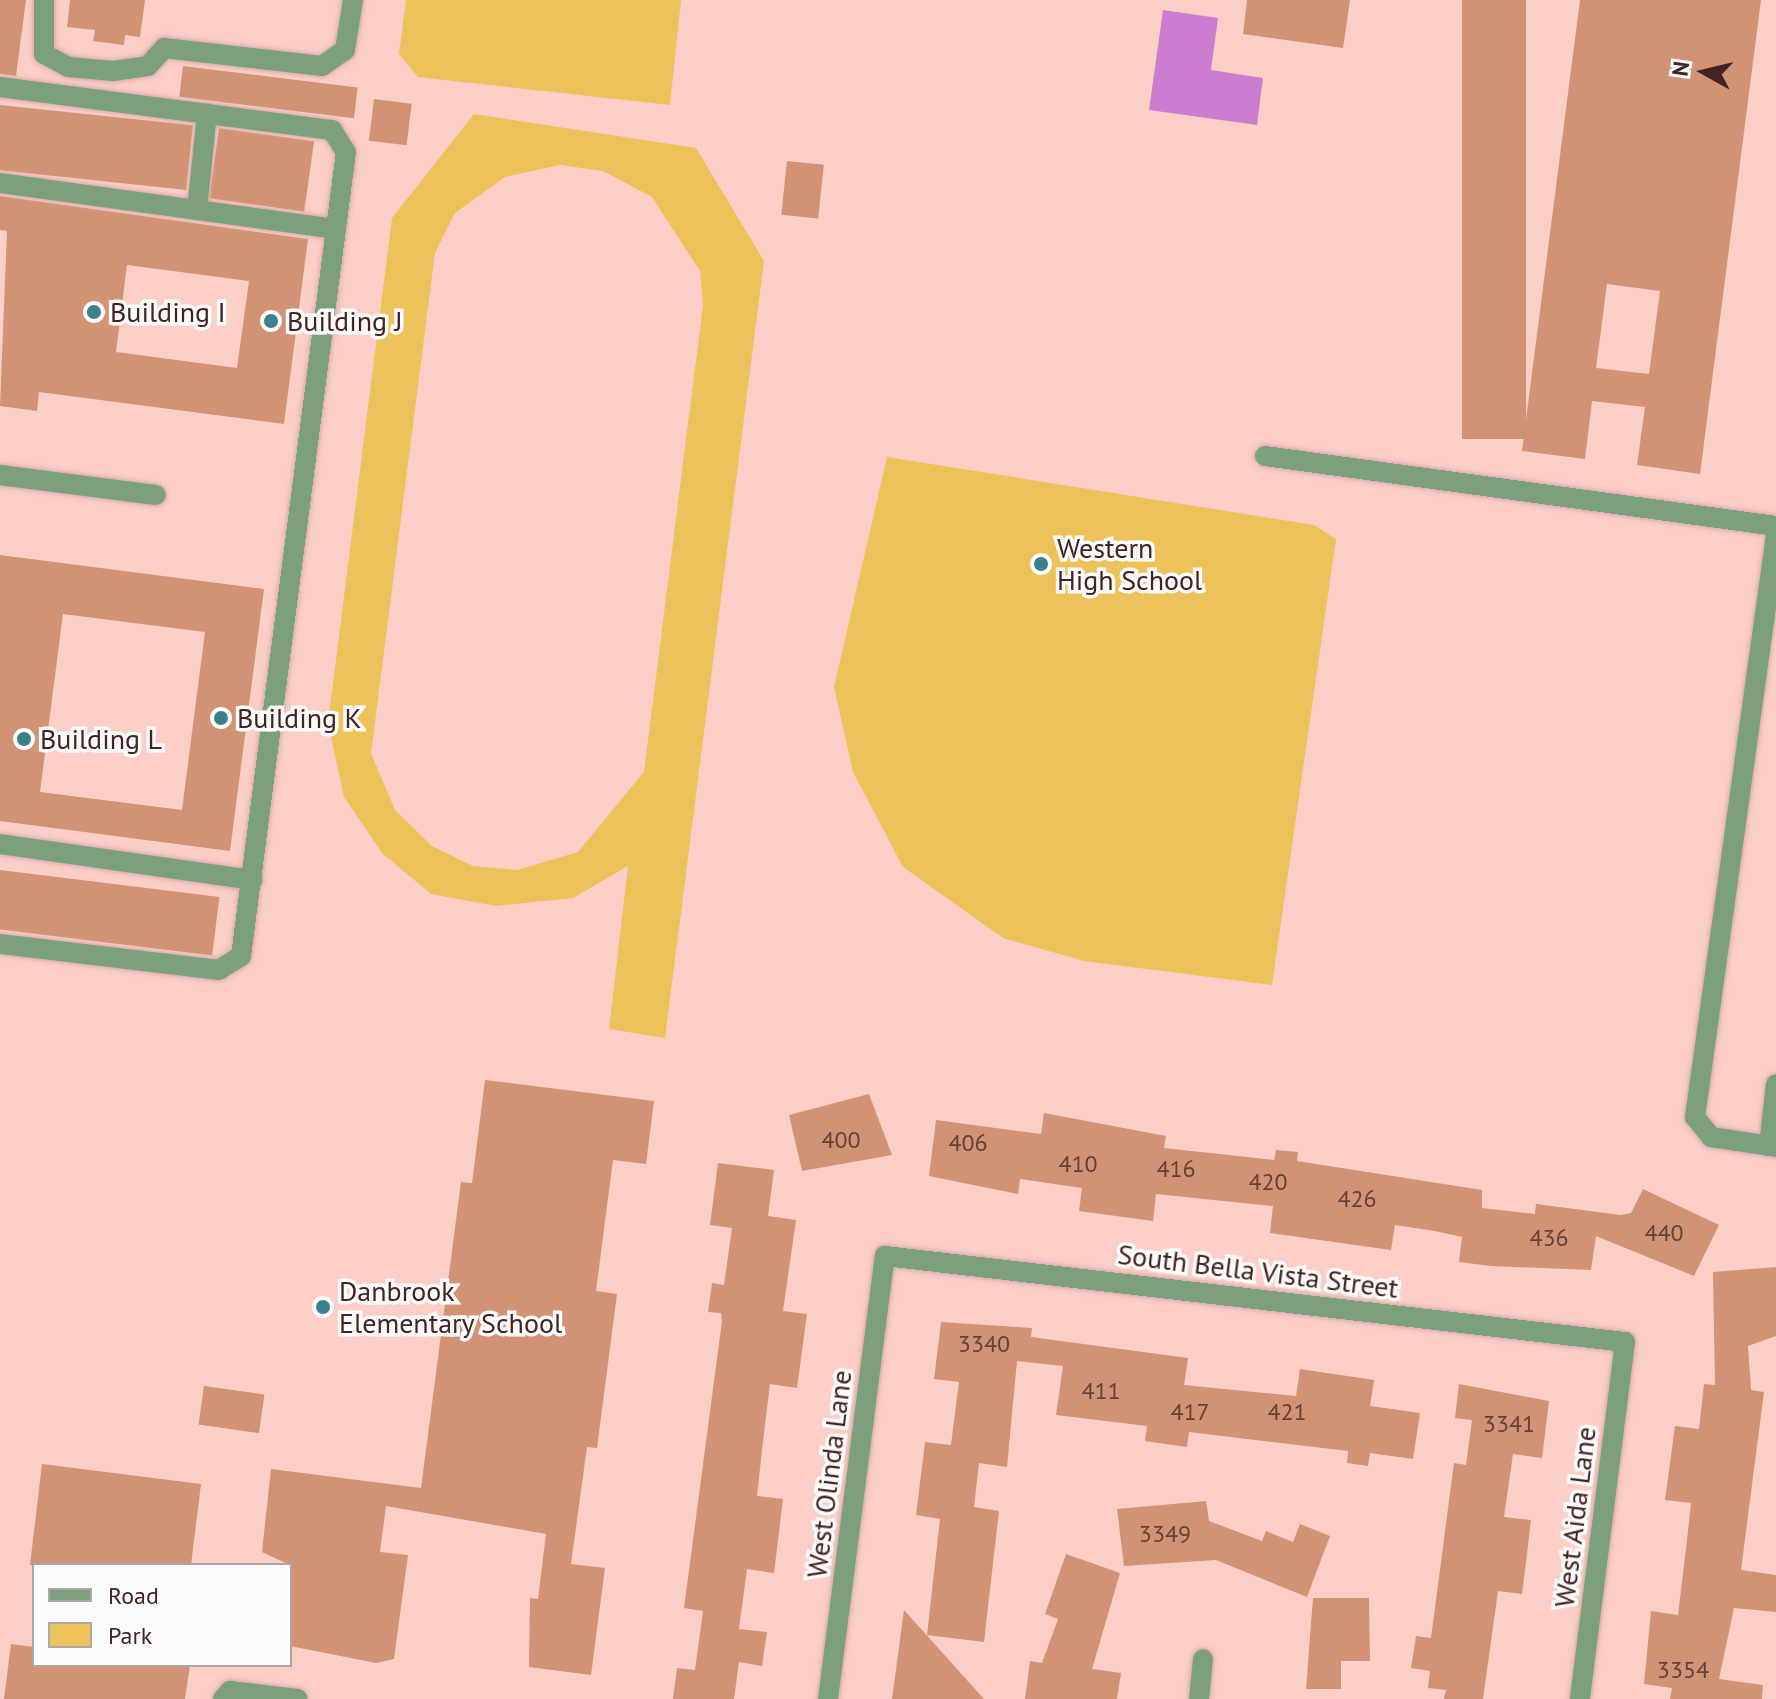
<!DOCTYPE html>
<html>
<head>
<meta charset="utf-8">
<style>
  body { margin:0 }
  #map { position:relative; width:1776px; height:1699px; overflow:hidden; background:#fccec8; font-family:"PT Sans",sans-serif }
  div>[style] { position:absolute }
  .green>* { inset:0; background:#eec25b }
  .water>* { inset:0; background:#cc7dcf }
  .building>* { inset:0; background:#d29275; transform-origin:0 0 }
  .roads { filter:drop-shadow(0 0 2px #d7aca7) drop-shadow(0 0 2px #d7aca7) }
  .minor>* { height:20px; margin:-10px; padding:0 10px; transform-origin:10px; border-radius:10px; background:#7ca07d }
  .dots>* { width:22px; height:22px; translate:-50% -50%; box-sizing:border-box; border:4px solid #fbfbfb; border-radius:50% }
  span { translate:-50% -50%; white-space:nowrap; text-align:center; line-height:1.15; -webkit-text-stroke:7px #fbfbfb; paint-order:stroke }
  .number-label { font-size:24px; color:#654037 }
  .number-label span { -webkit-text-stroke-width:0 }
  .poi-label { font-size:28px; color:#412422 }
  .left { translate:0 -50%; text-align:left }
  .street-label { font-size:28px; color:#412422 }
  .legend { position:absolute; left:32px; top:1563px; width:260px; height:104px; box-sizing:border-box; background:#fbfbfb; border:2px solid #b1a5a4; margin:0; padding:10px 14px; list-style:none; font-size:24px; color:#412422 }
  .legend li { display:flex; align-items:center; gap:16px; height:40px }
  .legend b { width:40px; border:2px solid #b1a5a4 }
  .north { position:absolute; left:1664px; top:32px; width:80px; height:80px; -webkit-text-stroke:6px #fbfbfb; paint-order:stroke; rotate:278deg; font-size:22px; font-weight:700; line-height:32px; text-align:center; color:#412422 }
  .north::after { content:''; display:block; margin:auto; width:28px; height:36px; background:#412422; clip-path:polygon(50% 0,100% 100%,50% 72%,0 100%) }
</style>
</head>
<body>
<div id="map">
  <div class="green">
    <i style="clip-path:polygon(406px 0,681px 0,670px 105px,418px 77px,399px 54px)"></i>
    <i style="clip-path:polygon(evenodd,474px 114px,696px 148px,764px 261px,665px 1038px,609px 1029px,628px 866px,573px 898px,496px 906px,431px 894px,382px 853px,344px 797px,328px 723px,392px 218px,474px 114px,560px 165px,603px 171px,652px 197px,700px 271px,703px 305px,644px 772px,578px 852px,517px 870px,473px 866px,432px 846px,395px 810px,371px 753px,435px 253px,455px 213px,505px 177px,560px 165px)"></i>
    <i style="clip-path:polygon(887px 457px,1314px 525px,1336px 539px,1272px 985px,1084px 961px,1003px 938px,903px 867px,853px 772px,834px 687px)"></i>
  </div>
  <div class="water">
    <i style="clip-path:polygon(1163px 10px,1218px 18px,1211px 70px,1263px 78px,1257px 125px,1149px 110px)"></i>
  </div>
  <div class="building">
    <i style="clip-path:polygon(0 0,26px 0,16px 76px,0 74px)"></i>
    <i style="clip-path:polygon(70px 0,145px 0,140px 37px,125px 35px,124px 45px,93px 41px,95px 30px,67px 27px)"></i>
    <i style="clip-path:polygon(1247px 0,1350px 0,1343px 48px,1243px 34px)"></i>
    <i style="left:1462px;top:0;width:64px;height:439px"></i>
    <i style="clip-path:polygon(evenodd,1580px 0,1761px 0,1700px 474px,1637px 465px,1645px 407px,1592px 401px,1585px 459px,1522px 451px,1580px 0,1607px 284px,1660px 291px,1649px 374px,1596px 368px,1607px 284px)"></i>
    <i style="left:183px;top:66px;width:176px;height:31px;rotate:7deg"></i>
    <i style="left:374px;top:99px;width:38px;height:42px;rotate:7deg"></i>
    <i style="left:0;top:105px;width:194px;height:65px;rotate:6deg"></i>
    <i style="left:219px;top:128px;width:96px;height:71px;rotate:8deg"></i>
    <i style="left:787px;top:161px;width:37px;height:54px;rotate:6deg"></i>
    <i style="clip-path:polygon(evenodd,0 196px,308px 239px,284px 424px,39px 392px,37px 411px,0 406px,7px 231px,0 230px,0 196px,127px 265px,249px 281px,237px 368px,116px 352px,127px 265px)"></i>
    <i style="clip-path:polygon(evenodd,0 555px,264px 589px,230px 851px,0 821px,0 555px,63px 614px,205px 632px,182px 810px,40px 792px,63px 614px)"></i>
    <i style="left:0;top:870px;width:221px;height:59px;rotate:7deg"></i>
    <i style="clip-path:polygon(485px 1080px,654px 1101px,646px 1164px,613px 1160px,596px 1291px,617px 1294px,597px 1448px,587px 1447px,571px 1564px,605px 1568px,591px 1675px,529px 1667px,530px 1598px,538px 1599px,546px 1534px,386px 1506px,380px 1552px,408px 1555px,394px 1659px,376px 1663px,290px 1646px,290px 1565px,262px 1552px,271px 1469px,421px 1488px,461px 1182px,472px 1183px)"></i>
    <i style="clip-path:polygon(869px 1094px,892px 1155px,802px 1171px,789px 1115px)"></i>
    <i style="clip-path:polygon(1044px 1113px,1166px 1136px,1164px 1148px,1274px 1160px,1276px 1150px,1298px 1152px,1297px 1161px,1482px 1190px,1482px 1208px,1535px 1214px,1536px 1204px,1621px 1215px,1631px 1213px,1643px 1189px,1719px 1225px,1694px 1276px,1596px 1236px,1591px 1270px,1491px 1266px,1459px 1262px,1462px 1237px,1435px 1231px,1395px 1225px,1391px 1250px,1270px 1233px,1273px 1206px,1156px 1194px,1153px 1221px,1079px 1211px,1082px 1188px,1020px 1179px,1018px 1194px,929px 1176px,936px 1120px,1041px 1134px)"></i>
    <i style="clip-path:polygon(718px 1163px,774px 1170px,768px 1216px,796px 1220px,783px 1311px,807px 1314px,797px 1388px,770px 1384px,762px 1450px,757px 1496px,783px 1499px,774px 1573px,747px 1569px,739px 1629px,767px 1632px,762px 1666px,739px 1662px,734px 1699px,673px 1699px,677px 1668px,695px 1670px,703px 1611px,684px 1608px,722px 1321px,721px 1313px,708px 1312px,712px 1283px,724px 1285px,732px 1228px,710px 1225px)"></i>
    <i style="clip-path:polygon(1776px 1267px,1776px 1336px,1748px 1346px,1751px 1390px,1764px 1392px,1741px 1570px,1776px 1575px,1776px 1612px,1734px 1608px,1719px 1679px,1763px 1685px,1762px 1699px,1670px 1699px,1672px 1688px,1644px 1684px,1651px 1611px,1678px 1615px,1686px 1549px,1691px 1503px,1665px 1500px,1675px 1426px,1699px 1429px,1704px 1384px,1715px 1385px,1713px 1272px)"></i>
    <i style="clip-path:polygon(941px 1322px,1032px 1328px,1031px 1337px,1188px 1358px,1184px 1385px,1296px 1396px,1300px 1369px,1374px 1380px,1370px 1406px,1420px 1413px,1413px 1459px,1370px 1453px,1368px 1466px,1347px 1463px,1348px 1451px,1189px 1432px,1187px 1447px,1145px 1441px,1147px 1426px,1056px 1415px,1063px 1366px,1017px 1361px,1007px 1467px,979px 1463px,974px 1507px,999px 1511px,984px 1642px,927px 1635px,940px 1519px,916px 1515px,925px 1442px,951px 1445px,959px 1382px,934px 1379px)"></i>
    <i style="clip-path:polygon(1459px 1384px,1549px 1401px,1542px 1458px,1513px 1454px,1504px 1517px,1531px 1520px,1526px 1562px,1522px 1594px,1498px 1591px,1483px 1699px,1444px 1699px,1446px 1690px,1428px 1688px,1430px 1671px,1411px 1668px,1416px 1636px,1431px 1638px,1454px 1463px,1466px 1465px,1472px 1420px,1455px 1418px)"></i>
    <i style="left:204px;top:1386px;width:61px;height:39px;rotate:8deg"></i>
    <i style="clip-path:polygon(42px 1464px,201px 1484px,191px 1565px,30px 1565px)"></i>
    <i style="clip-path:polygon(1206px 1501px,1209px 1521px,1262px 1541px,1266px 1531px,1293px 1542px,1300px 1524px,1330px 1536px,1307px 1597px,1216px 1560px,1124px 1566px,1117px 1509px)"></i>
    <i style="clip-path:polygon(1066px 1554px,1120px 1573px,1092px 1669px,1121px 1673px,1117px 1699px,1025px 1699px,1030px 1661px,1042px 1663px,1058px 1619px,1045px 1614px)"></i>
    <i style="clip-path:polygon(1313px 1598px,1369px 1598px,1370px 1661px,1341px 1661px,1341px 1689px,1306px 1689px)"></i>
    <i style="clip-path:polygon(904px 1610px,984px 1699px,892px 1699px)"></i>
    <i style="clip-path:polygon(11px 1644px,34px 1647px,34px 1665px,190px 1665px,185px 1699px,4px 1699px)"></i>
  </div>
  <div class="roads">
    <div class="minor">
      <i style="left:44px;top:0;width:54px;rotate:90deg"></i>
      <i style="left:44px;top:54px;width:27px;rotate:28deg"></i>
      <i style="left:68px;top:67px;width:45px;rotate:5.1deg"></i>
      <i style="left:113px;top:71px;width:35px;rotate:-8deg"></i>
      <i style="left:148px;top:66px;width:24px;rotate:-48deg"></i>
      <i style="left:164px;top:48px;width:159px;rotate:6.5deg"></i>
      <i style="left:322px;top:66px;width:28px;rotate:-35deg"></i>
      <i style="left:345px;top:50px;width:51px;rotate:-80.9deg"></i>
      <i style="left:0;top:87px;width:335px;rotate:7.4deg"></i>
      <i style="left:332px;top:130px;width:26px;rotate:58deg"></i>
      <i style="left:346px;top:152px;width:811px;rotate:97.44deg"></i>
      <i style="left:241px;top:956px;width:26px;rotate:148deg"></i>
      <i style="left:219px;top:970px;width:221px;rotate:-173.2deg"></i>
      <i style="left:0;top:183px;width:339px;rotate:7.8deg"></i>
      <i style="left:197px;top:210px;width:97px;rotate:-84.1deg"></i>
      <i style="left:1265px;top:456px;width:516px;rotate:7.8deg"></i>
      <i style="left:0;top:475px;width:157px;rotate:7.3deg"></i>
      <i style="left:1776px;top:535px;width:588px;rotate:97.92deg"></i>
      <i style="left:1695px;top:1117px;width:26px;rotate:51deg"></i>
      <i style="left:1711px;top:1137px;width:66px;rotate:8.7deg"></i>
      <i style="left:0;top:844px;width:255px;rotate:8.1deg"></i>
      <i style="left:1769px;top:1146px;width:62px;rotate:-83.6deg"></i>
      <i style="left:223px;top:1699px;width:11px;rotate:-49deg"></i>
      <i style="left:230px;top:1691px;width:68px;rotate:6.7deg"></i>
      <i style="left:828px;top:1699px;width:447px;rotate:-82.7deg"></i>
      <i style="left:885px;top:1256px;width:745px;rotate:6.63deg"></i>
      <i style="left:1625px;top:1342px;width:360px;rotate:97.2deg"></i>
      <i style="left:1199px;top:1699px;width:40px;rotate:-84.3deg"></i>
    </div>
  </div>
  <div class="dots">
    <i style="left:94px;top:312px;background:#3a818a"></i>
    <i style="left:271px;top:321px;background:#3a818a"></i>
    <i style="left:1041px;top:564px;background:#3a818a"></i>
    <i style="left:221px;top:718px;background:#3a818a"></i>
    <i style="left:24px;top:739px;background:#3a818a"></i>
    <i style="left:323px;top:1307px;background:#3a818a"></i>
  </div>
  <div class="number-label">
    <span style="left:841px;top:1140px">400</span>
    <span style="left:968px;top:1143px">406</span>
    <span style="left:1078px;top:1164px">410</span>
    <span style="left:1176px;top:1169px">416</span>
    <span style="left:1268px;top:1182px">420</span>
    <span style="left:1357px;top:1199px">426</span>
    <span style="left:1664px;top:1233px">440</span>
    <span style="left:1549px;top:1238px">436</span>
    <span style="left:984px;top:1344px">3340</span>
    <span style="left:1101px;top:1391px">411</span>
    <span style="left:1190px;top:1412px">417</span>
    <span style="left:1287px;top:1412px">421</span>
    <span style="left:1509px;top:1424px">3341</span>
    <span style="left:1165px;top:1534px">3349</span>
    <span style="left:1683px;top:1670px">3354</span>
  </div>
  <div class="poi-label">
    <span class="left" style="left:110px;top:312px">Building I</span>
    <span class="left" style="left:287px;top:321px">Building J</span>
    <span class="left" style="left:1057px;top:564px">Western<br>High School</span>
    <span class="left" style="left:237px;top:718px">Building K</span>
    <span class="left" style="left:40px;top:739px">Building L</span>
    <span class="left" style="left:339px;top:1307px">Danbrook<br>Elementary School</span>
  </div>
  <div class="street-label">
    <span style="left:1258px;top:1271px;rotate:7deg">South Bella Vista Street</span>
    <span style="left:829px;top:1474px;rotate:-83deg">West Olinda Lane</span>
    <span style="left:1575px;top:1517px;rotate:-83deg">West Aida Lane</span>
  </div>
  <ul class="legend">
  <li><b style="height:10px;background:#7ca07d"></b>Road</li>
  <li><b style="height:22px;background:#eec25b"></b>Park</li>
  </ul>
  <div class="north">N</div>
</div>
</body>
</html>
